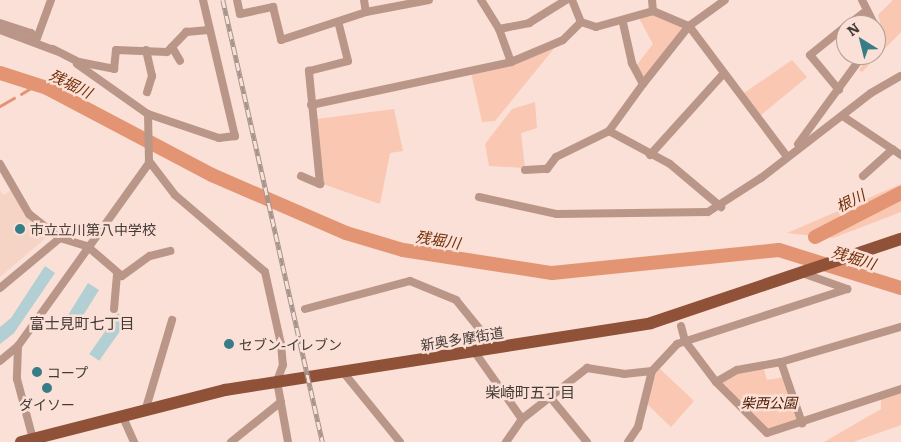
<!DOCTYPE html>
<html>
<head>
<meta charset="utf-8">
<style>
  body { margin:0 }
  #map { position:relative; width:901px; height:442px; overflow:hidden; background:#fae0d6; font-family:Literata,"Noto Sans JP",serif }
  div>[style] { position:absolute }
  .built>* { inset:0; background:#f5d4c6 }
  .green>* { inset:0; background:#fac7b2 }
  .stream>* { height:2.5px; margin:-1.25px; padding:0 1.25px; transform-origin:1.25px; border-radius:1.25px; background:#e39573 }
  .river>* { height:14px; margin:-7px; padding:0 7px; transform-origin:7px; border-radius:7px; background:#e39573 }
  .building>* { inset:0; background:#b2cfd3; transform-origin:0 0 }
  .minor>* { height:8px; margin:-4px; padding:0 4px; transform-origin:4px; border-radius:4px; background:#ba9688 }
  .primary>* { height:12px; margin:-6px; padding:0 6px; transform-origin:6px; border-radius:6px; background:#8f5238 }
  .rail>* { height:4.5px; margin-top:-2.25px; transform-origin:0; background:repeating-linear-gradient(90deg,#fae0d6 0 8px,#a7958d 0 16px); box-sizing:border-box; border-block:1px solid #a7958d }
  .dots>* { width:14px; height:14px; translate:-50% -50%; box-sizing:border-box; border:2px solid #fae0d6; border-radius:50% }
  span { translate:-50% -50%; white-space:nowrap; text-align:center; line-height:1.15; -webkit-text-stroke:5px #fae0d6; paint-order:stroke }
  .poi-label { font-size:14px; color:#443a36 }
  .left { translate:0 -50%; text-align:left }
  .street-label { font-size:14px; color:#443a36 }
  .park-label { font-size:14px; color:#491901; font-style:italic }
  .water-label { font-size:15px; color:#722d06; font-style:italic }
  .neighbourhood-label { font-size:15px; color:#443a36 }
  .north { position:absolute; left:836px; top:15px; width:50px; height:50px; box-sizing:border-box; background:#fae0d6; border:1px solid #b19e96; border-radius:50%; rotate:324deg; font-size:14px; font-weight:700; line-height:20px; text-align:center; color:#443a36 }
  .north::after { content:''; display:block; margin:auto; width:18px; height:22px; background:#367d87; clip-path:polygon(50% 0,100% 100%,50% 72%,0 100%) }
</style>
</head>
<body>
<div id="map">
  <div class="built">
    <i style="clip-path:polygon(12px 189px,27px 216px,48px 236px,0 277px,0 191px,4px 195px)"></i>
  </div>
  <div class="green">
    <i style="clip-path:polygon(893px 0,901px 0,901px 32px,862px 72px,859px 70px,869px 55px,876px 55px,883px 34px,878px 15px)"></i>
    <i style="clip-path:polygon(651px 13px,687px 28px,646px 80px,636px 66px,653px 44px,639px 18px)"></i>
    <i style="clip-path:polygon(556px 46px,495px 121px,482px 122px,471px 72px)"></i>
    <i style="clip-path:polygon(792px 60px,807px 77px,760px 116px,744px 93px)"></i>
    <i style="clip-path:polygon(535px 102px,537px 128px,521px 133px,525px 168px,489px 166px,485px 144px,512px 109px)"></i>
    <i style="clip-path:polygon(394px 109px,403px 151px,390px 153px,380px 204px,323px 184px,317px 119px)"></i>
    <i style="clip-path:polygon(901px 184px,901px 212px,833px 238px,787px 233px)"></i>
    <i style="clip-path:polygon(658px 367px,694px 401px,671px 427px,646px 403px)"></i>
    <i style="clip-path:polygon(764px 369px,767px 380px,784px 377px,798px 420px,767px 429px,723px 388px,723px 381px,738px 372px)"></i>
    <i style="clip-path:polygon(901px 392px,901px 425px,853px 442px,824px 442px,881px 409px,881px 399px)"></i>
  </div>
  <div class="stream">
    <i style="left:21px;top:94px;width:17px;rotate:-31deg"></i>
    <i style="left:0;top:106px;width:16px;rotate:-30deg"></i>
  </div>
  <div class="river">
    <i style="left:0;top:73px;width:49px;rotate:17.7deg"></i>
    <i style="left:47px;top:88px;width:187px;rotate:27.8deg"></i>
    <i style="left:212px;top:175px;width:146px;rotate:23.4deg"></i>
    <i style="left:346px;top:233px;width:59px;rotate:16.6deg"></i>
    <i style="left:403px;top:250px;width:151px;rotate:8.8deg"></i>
    <i style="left:552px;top:273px;width:228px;rotate:-5.8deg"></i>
    <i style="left:779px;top:250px;width:128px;rotate:17.3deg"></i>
    <i style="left:815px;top:237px;width:97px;rotate:-27.1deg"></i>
  </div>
  <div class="building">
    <i style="clip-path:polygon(45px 266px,55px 273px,14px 333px,0 344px,0 327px,11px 318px)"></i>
    <i style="left:88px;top:283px;width:13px;height:50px;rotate:32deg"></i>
    <i style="left:118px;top:313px;width:12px;height:50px;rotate:35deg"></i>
  </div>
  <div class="minor">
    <i style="left:203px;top:0;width:140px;rotate:76.8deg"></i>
    <i style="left:235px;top:136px;width:16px;rotate:173deg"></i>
    <i style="left:219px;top:138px;width:75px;rotate:-161.3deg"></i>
    <i style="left:148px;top:114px;width:47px;rotate:88.8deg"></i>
    <i style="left:149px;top:161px;width:43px;rotate:52.6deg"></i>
    <i style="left:175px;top:195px;width:118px;rotate:40.5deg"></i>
    <i style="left:265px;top:272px;width:74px;rotate:77.5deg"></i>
    <i style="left:281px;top:344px;width:21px;rotate:85deg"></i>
    <i style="left:283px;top:365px;width:17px;rotate:111deg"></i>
    <i style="left:277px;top:381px;width:62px;rotate:79.8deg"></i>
    <i style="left:237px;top:0;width:14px;rotate:78deg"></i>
    <i style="left:240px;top:14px;width:34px;rotate:-12deg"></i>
    <i style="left:273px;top:7px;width:34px;rotate:76deg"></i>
    <i style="left:281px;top:40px;width:89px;rotate:-18.2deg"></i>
    <i style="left:366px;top:12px;width:64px;rotate:-10.8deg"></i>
    <i style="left:364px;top:0;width:12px;rotate:81deg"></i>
    <i style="left:481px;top:0;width:34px;rotate:58deg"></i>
    <i style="left:499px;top:29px;width:31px;rotate:-11deg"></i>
    <i style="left:529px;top:23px;width:44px;rotate:-31.9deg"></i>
    <i style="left:572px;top:0;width:24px;rotate:68deg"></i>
    <i style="left:652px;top:0;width:11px;rotate:85deg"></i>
    <i style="left:862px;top:0;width:28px;rotate:63deg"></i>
    <i style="left:581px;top:22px;width:16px;rotate:18deg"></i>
    <i style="left:596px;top:27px;width:59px;rotate:-15.7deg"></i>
    <i style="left:653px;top:11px;width:39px;rotate:23deg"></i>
    <i style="left:689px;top:26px;width:44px;rotate:-35.8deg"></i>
    <i style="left:0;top:23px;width:33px;rotate:18deg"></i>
    <i style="left:31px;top:33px;width:9px;rotate:58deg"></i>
    <i style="left:848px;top:25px;width:23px;rotate:-38deg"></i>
    <i style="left:499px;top:29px;width:35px;rotate:70deg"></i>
    <i style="left:0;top:30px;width:60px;rotate:20.6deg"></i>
    <i style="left:36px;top:41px;width:44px;rotate:-69.9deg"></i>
    <i style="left:172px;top:47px;width:16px;rotate:60deg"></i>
    <i style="left:53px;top:49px;width:29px;rotate:27deg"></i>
    <i style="left:79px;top:62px;width:36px;rotate:11deg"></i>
    <i style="left:114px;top:69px;width:19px;rotate:-84deg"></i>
    <i style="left:116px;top:50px;width:51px;rotate:2.2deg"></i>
    <i style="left:167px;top:52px;width:28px;rotate:-46deg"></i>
    <i style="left:186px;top:32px;width:23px;rotate:-5deg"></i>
    <i style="left:146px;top:50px;width:27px;rotate:77deg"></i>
    <i style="left:152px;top:76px;width:17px;rotate:107deg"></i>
    <i style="left:77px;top:64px;width:87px;rotate:35.2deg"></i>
    <i style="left:643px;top:84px;width:74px;rotate:-51.6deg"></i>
    <i style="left:689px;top:26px;width:161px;rotate:53.1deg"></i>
    <i style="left:839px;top:90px;width:45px;rotate:-129.6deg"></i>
    <i style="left:810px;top:55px;width:46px;rotate:-38.9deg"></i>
    <i style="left:311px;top:105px;width:205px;rotate:-12.1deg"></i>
    <i style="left:511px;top:62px;width:56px;rotate:-22.9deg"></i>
    <i style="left:563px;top:40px;width:25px;rotate:-45deg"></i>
    <i style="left:844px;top:117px;width:69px;rotate:33.7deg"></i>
    <i style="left:609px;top:131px;width:69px;rotate:28.4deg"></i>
    <i style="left:670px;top:164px;width:67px;rotate:40.1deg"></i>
    <i style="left:798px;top:144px;width:110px;rotate:-53.9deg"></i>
    <i style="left:650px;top:155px;width:110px;rotate:-47.9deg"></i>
    <i style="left:0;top:164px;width:58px;rotate:59.9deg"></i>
    <i style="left:29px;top:214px;width:39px;rotate:38deg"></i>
    <i style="left:60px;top:238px;width:78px;rotate:140.2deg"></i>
    <i style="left:525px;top:170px;width:22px;rotate:-3deg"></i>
    <i style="left:547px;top:169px;width:15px;rotate:-53deg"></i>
    <i style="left:556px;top:157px;width:59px;rotate:-26.1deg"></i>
    <i style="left:609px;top:131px;width:58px;rotate:-54.1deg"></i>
    <i style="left:643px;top:84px;width:24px;rotate:-118deg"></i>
    <i style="left:632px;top:63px;width:41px;rotate:-102.7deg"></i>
    <i style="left:301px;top:176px;width:21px;rotate:23deg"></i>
    <i style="left:320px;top:184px;width:114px;rotate:-95.6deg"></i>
    <i style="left:309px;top:71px;width:40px;rotate:-14.4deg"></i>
    <i style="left:348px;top:61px;width:37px;rotate:-104deg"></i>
    <i style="left:863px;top:176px;width:40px;rotate:-42deg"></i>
    <i style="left:479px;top:197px;width:80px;rotate:12.3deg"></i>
    <i style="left:557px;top:214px;width:151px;rotate:-0.8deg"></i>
    <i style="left:708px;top:212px;width:63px;rotate:-32.7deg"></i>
    <i style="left:761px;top:178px;width:139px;rotate:-37.7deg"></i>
    <i style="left:871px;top:93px;width:34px;rotate:-30deg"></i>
    <i style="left:60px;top:238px;width:28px;rotate:17deg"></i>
    <i style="left:87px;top:246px;width:46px;rotate:40.6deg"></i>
    <i style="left:122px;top:276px;width:34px;rotate:-36deg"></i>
    <i style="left:150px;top:256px;width:21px;rotate:-14deg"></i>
    <i style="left:802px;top:273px;width:48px;rotate:19.6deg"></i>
    <i style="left:114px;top:309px;width:35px;rotate:-85deg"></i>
    <i style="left:305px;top:309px;width:109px;rotate:-14.9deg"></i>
    <i style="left:410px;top:281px;width:50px;rotate:22.4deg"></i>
    <i style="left:456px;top:300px;width:62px;rotate:50.9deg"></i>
    <i style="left:681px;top:326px;width:16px;rotate:75deg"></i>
    <i style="left:685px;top:341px;width:51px;rotate:52.9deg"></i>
    <i style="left:716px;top:382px;width:72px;rotate:45deg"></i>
    <i style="left:767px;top:433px;width:141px;rotate:-18.2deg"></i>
    <i style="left:18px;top:346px;width:33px;rotate:92deg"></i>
    <i style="left:17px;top:379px;width:62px;rotate:75.1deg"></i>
    <i style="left:474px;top:351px;width:83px;rotate:54.8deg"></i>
    <i style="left:0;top:361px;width:23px;rotate:-40deg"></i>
    <i style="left:18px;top:346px;width:225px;rotate:-54.4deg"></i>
    <i style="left:781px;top:362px;width:65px;rotate:71deg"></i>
    <i style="left:343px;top:372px;width:90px;rotate:50.8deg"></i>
    <i style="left:716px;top:382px;width:24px;rotate:-30deg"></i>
    <i style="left:737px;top:370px;width:45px;rotate:-10.3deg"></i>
    <i style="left:781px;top:362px;width:125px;rotate:-16.3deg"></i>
    <i style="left:550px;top:397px;width:58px;rotate:50.6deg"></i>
    <i style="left:146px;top:408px;width:92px;rotate:-73.5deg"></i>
    <i style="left:122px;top:415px;width:30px;rotate:66deg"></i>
    <i style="left:231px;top:442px;width:64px;rotate:-38.7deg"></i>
    <i style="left:506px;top:442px;width:28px;rotate:-55deg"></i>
    <i style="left:522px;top:419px;width:83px;rotate:-38.1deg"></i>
    <i style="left:587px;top:368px;width:37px;rotate:9deg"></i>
    <i style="left:624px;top:374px;width:28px;rotate:-6deg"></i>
    <i style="left:628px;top:442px;width:18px;rotate:-56deg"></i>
    <i style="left:638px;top:427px;width:58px;rotate:-76deg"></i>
    <i style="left:652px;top:371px;width:37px;rotate:-47deg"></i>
    <i style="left:677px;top:344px;width:179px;rotate:-17.9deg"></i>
  </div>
  <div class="primary">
    <i style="left:21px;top:442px;width:211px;rotate:-14.3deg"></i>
    <i style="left:225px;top:390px;width:431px;rotate:-8.9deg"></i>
    <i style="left:651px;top:323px;width:264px;rotate:-18.6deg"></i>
  </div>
  <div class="rail">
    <i style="left:223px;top:0;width:453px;rotate:77.3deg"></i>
  </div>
  <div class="dots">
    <i style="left:20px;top:229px;background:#367d87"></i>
    <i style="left:229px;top:344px;background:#367d87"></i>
    <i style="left:37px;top:372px;background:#367d87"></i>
    <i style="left:47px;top:388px;background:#367d87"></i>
  </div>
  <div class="poi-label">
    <span class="left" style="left:30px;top:229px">市立立川第八中学校</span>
    <span class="left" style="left:239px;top:344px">セブン-イレブン</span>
    <span class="left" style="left:47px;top:372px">コープ</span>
    <span style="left:47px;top:404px">ダイソー</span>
  </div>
  <div class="street-label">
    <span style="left:462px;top:338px;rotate:-9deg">新奥多摩街道</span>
  </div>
  <div class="park-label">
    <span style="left:769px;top:402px">柴西公園</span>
  </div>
  <div class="water-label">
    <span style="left:71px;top:83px;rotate:26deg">残堀川</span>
    <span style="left:850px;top:200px;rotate:-27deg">根川</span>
    <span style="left:438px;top:239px;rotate:9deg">残堀川</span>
    <span style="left:854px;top:257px;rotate:17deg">残堀川</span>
  </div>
  <div class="neighbourhood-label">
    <span style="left:82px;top:323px">富士見町七丁目</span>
    <span style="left:530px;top:392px">柴崎町五丁目</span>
  </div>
  <div class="north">N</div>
</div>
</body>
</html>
